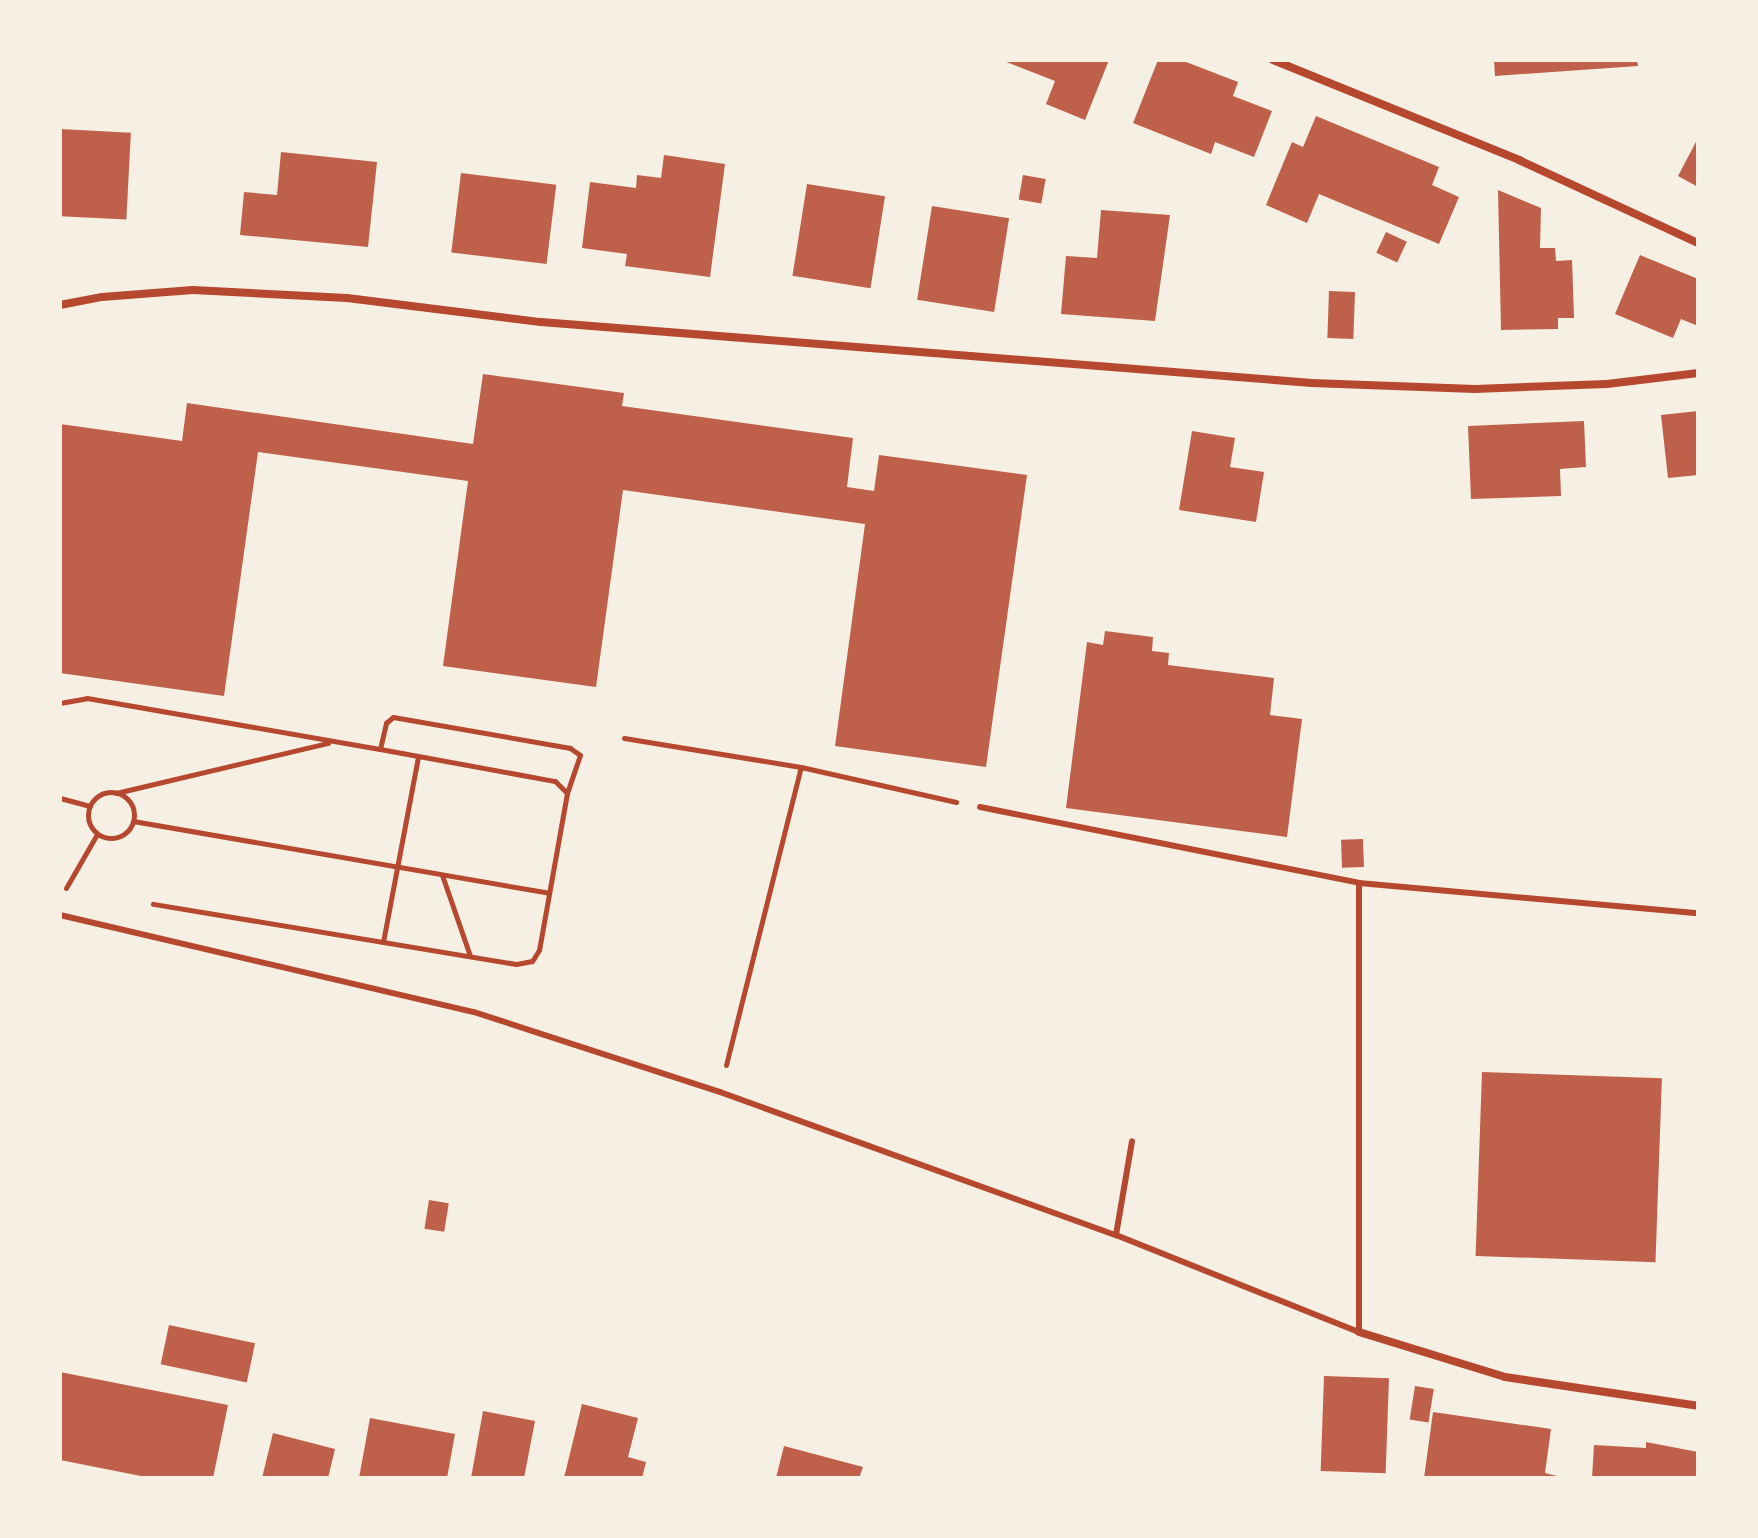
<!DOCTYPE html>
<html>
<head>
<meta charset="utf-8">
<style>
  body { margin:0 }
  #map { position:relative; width:1758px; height:1538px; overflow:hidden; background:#f6efe4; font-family:Karla,sans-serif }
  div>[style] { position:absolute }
  .building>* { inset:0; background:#bf614a; transform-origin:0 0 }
  .path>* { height:5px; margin:-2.5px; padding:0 2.5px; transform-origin:2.5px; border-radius:2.5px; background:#b5482f }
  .path>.ring { margin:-2.5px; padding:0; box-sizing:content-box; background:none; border:5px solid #b5482f; border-radius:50% }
  .service>* { height:6px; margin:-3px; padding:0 3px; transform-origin:3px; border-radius:3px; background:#b5482f }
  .minor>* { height:8px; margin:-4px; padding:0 4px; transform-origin:4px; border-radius:4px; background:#b5482f }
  span { translate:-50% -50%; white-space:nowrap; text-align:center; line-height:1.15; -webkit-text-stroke:7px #f6efe4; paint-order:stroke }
  .frame { position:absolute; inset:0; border:62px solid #f6efe4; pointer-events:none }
</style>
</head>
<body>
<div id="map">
  <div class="building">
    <i style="clip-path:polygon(1001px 60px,1109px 60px,1085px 120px,1046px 104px,1055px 81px)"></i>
    <i style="clip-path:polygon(1158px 60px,1181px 60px,1238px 82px,1233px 96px,1272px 111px,1254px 157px,1215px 142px,1211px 154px,1133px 123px)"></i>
    <i style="clip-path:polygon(1494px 60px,1637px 60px,1638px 66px,1495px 76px)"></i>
    <i style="clip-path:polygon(1316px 116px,1439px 167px,1432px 185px,1459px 197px,1439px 244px,1319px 194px,1307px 223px,1266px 205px,1292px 142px,1303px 147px)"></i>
    <i style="left:60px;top:129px;width:71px;height:87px;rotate:3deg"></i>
    <i style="clip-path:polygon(1698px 138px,1698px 187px,1678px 176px)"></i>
    <i style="clip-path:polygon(281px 152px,377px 162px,368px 247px,240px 235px,244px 192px,277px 195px)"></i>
    <i style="clip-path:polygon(664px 155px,725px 164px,710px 277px,625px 266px,627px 254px,582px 248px,590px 182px,636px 188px,637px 175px,661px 178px)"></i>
    <i style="left:461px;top:173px;width:96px;height:80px;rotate:7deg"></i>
    <i style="left:1023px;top:175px;width:23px;height:25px;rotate:10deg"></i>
    <i style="left:807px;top:184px;width:79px;height:93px;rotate:9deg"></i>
    <i style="clip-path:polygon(1498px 190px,1541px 208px,1540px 248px,1555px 248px,1556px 261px,1572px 260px,1574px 318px,1558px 318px,1558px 329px,1501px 330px)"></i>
    <i style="left:932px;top:206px;width:78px;height:95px;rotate:9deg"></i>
    <i style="clip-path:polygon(1101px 210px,1170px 215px,1155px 321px,1061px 314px,1066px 256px,1097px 258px)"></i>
    <i style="left:1386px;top:232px;width:23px;height:23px;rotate:25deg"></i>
    <i style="clip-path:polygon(1640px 255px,1698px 279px,1698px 326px,1681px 319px,1673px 338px,1615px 314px)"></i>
    <i style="left:1329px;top:291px;width:26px;height:47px;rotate:2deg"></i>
    <i style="clip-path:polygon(483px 374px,624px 393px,622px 406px,853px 438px,847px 487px,874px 491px,879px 455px,1027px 475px,986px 767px,835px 746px,865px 524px,623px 490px,596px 687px,443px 666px,468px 481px,258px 452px,224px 696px,60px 673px,60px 424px,182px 441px,187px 403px,473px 444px)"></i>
    <i style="clip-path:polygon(1698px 411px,1698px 475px,1668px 478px,1661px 415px)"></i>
    <i style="clip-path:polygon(1584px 421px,1586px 467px,1560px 469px,1561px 496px,1471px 499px,1468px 426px)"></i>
    <i style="clip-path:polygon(1192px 431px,1235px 438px,1230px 467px,1264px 472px,1256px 522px,1179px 510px)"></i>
    <i style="clip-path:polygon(1105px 631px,1153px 637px,1152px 651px,1169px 653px,1168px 665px,1274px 678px,1270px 715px,1302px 719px,1287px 837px,1066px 808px,1087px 642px,1103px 645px)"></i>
    <i style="left:1363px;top:839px;width:28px;height:22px;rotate:88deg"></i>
    <i style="left:1482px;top:1072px;width:180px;height:184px;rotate:2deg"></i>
    <i style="left:429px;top:1200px;width:20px;height:29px;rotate:9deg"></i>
    <i style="left:169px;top:1325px;width:88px;height:40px;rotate:12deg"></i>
    <i style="clip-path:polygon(60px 1372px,228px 1405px,213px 1478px,151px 1478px,60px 1460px)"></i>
    <i style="left:1324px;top:1376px;width:65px;height:95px;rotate:2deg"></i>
    <i style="left:1415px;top:1386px;width:19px;height:34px;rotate:9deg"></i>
    <i style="clip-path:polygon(582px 1404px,638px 1418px,628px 1457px,646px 1462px,642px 1478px,564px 1478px)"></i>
    <i style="clip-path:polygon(483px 1411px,535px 1421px,524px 1478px,471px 1478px)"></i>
    <i style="clip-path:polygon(1433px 1412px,1551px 1429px,1545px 1473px,1565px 1478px,1424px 1478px)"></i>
    <i style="clip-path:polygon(370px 1418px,455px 1434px,447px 1478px,359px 1478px)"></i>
    <i style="clip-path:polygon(273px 1433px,335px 1449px,328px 1478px,262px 1478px)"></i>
    <i style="clip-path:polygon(1646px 1442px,1698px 1452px,1698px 1478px,1592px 1478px,1594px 1445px,1646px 1448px)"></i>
    <i style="clip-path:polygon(784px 1446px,863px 1467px,859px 1478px,776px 1478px)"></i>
  </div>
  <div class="path">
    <i style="left:60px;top:703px;width:27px;rotate:-10deg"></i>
    <i style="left:87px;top:698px;width:297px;rotate:9.9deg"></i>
    <i style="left:380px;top:749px;width:178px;rotate:10.4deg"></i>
    <i style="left:555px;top:781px;width:17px;rotate:45deg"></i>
    <i style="left:567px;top:793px;width:159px;rotate:100.1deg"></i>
    <i style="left:539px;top:950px;width:13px;rotate:122deg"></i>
    <i style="left:532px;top:961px;width:16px;rotate:169deg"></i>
    <i style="left:516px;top:964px;width:368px;rotate:-170.6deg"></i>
    <i style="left:624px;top:738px;width:179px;rotate:9.3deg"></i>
    <i style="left:801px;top:767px;width:159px;rotate:12.7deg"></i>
    <i style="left:380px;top:749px;width:27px;rotate:-77deg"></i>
    <i style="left:386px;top:723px;width:9px;rotate:-41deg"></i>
    <i style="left:393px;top:717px;width:180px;rotate:9.9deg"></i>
    <i style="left:570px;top:748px;width:12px;rotate:35deg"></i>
    <i style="left:580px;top:755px;width:40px;rotate:108.9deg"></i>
    <i class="ring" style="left:88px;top:792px;width:41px;height:41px"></i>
    <i style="left:116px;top:793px;width:218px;rotate:-13.3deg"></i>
    <i style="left:60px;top:798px;width:31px;rotate:15deg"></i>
    <i style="left:133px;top:821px;width:422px;rotate:9.8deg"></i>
    <i style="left:442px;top:875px;width:86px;rotate:70.9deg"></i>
    <i style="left:66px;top:888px;width:62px;rotate:-60.1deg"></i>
    <i style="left:383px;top:942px;width:189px;rotate:-79.3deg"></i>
    <i style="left:726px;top:1065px;width:307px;rotate:-75.9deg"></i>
  </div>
  <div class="service">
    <i style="left:980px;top:807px;width:387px;rotate:11.3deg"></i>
    <i style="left:1359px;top:883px;width:340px;rotate:5.1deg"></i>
    <i style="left:60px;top:915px;width:425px;rotate:13.2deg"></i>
    <i style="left:474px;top:1012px;width:259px;rotate:18deg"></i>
    <i style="left:720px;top:1092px;width:421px;rotate:19.9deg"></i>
    <i style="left:1116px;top:1235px;width:262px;rotate:21.8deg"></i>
    <i style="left:1359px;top:1332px;width:449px;rotate:-90deg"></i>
    <i style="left:1116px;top:1235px;width:95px;rotate:-80.3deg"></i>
  </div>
  <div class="minor">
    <i style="left:1273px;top:60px;width:266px;rotate:22.1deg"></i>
    <i style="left:1519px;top:160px;width:197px;rotate:24.9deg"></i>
    <i style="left:60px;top:305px;width:43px;rotate:-10.8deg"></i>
    <i style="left:102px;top:297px;width:91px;rotate:-4.4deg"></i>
    <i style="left:193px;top:290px;width:154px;rotate:3deg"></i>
    <i style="left:347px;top:298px;width:195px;rotate:7.1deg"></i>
    <i style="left:541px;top:322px;width:773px;rotate:4.52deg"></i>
    <i style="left:1312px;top:383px;width:163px;rotate:2.1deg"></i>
    <i style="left:1475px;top:389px;width:132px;rotate:-2.2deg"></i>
    <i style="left:1607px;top:384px;width:92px;rotate:-6.9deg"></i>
    <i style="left:1359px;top:1332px;width:153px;rotate:17.1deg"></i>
    <i style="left:1505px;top:1377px;width:195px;rotate:8.5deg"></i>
  </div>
  <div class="frame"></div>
</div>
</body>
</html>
